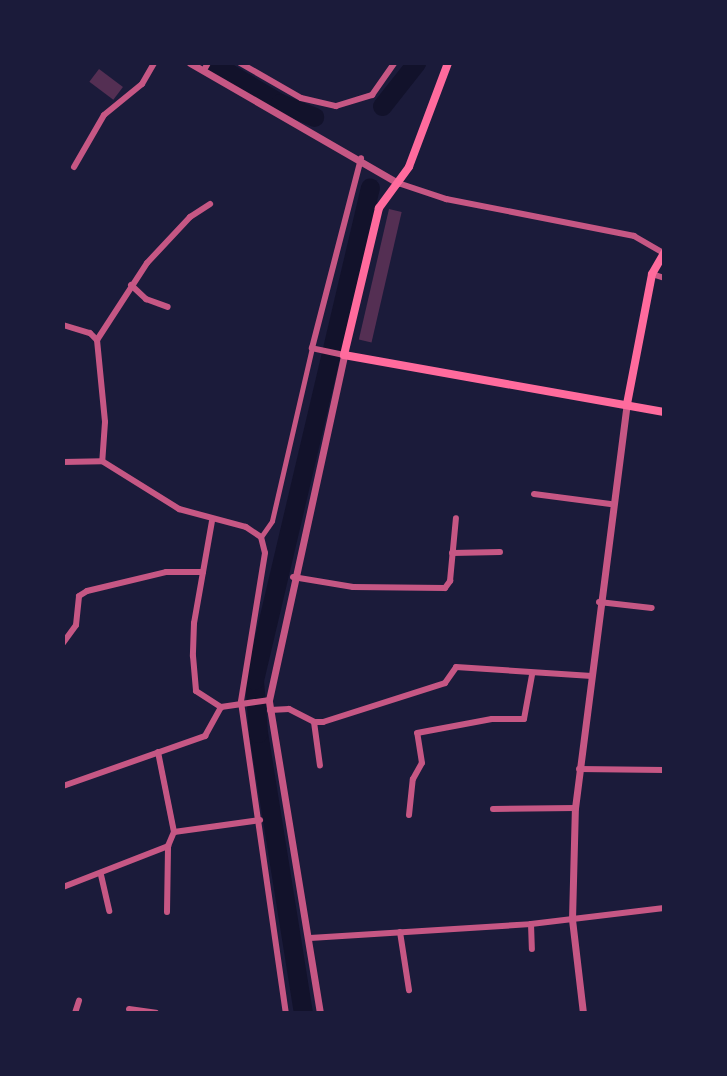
<!DOCTYPE html>
<html>
<head>
<meta charset="utf-8">
<style>
  body { margin:0 }
  #map { position:relative; width:727px; height:1076px; overflow:hidden; background:#1b1b3a; font-family:"Source Serif 4",serif }
  div>[style] { position:absolute }
  .river>* { height:19px; margin:-9.5px; padding:0 9.5px; transform-origin:9.5px; border-radius:9.5px; background:#12122b }
  .building>* { inset:0; background:#542f53; transform-origin:0 0 }
  .pedestrian>* { height:4.5px; margin:-2.25px; padding:0 2.25px; transform-origin:2.25px; border-radius:2.25px; background:#c65784 }
  .minor>* { height:6px; margin:-3px; padding:0 3px; transform-origin:3px; border-radius:3px; background:#c65784 }
  .tertiary>* { height:7px; margin:-3.5px; padding:0 3.5px; transform-origin:3.5px; border-radius:3.5px; background:#c65784 }
  .secondary>* { height:8px; margin:-4px; padding:0 4px; transform-origin:4px; border-radius:4px; background:#ff6b9d }
  span { translate:-50% -50%; white-space:nowrap; text-align:center; line-height:1.15; -webkit-text-stroke:5px #1b1b3a; paint-order:stroke }
  .frame { position:absolute; inset:0; border:65px solid #1b1b3a; pointer-events:none }
</style>
</head>
<body>
<div id="map">
  <div class="river">
    <i style="left:212px;top:63px;width:79px;rotate:30.5deg"></i>
    <i style="left:280px;top:103px;width:37px;rotate:22deg"></i>
    <i style="left:382px;top:106px;width:55px;rotate:-51.7deg"></i>
    <i style="left:303px;top:1013px;width:284px;rotate:-99.1deg"></i>
    <i style="left:258px;top:733px;width:53px;rotate:-94.3deg"></i>
    <i style="left:254px;top:680px;width:506px;rotate:-76.76deg"></i>
  </div>
  <div class="building">
    <i style="left:99px;top:69px;width:30px;height:16px;rotate:37deg"></i>
    <i style="left:389px;top:209px;width:13px;height:134px;rotate:13deg"></i>
  </div>
  <div class="pedestrian">
    <i style="left:261px;top:537px;width:19px;rotate:-55deg"></i>
    <i style="left:272px;top:521px;width:178px;rotate:-77deg"></i>
  </div>
  <div class="minor">
    <i style="left:240px;top:63px;width:70px;rotate:29.8deg"></i>
    <i style="left:301px;top:98px;width:36px;rotate:13deg"></i>
    <i style="left:336px;top:106px;width:38px;rotate:-17deg"></i>
    <i style="left:372px;top:95px;width:39px;rotate:-55deg"></i>
    <i style="left:204px;top:70px;width:8px;rotate:-60deg"></i>
    <i style="left:74px;top:167px;width:60px;rotate:-60deg"></i>
    <i style="left:104px;top:115px;width:49px;rotate:-39.2deg"></i>
    <i style="left:142px;top:84px;width:24px;rotate:-60deg"></i>
    <i style="left:398px;top:183px;width:51px;rotate:18.4deg"></i>
    <i style="left:446px;top:199px;width:192px;rotate:11.1deg"></i>
    <i style="left:634px;top:236px;width:34px;rotate:30deg"></i>
    <i style="left:652px;top:274px;width:13px;rotate:18deg"></i>
    <i style="left:131px;top:285px;width:21px;rotate:43deg"></i>
    <i style="left:146px;top:299px;width:23px;rotate:20deg"></i>
    <i style="left:63px;top:325px;width:28px;rotate:17deg"></i>
    <i style="left:90px;top:333px;width:10px;rotate:45deg"></i>
    <i style="left:97px;top:340px;width:82px;rotate:84.4deg"></i>
    <i style="left:105px;top:422px;width:39px;rotate:94deg"></i>
    <i style="left:97px;top:340px;width:92px;rotate:-57deg"></i>
    <i style="left:147px;top:263px;width:63px;rotate:-46.9deg"></i>
    <i style="left:190px;top:217px;width:24px;rotate:-33deg"></i>
    <i style="left:344px;top:355px;width:33px;rotate:-168deg"></i>
    <i style="left:312px;top:348px;width:196px;rotate:-75.5deg"></i>
    <i style="left:63px;top:462px;width:39px;rotate:-1deg"></i>
    <i style="left:102px;top:461px;width:91px;rotate:31.9deg"></i>
    <i style="left:179px;top:509px;width:69px;rotate:15deg"></i>
    <i style="left:246px;top:527px;width:18px;rotate:34deg"></i>
    <i style="left:261px;top:537px;width:16px;rotate:76deg"></i>
    <i style="left:265px;top:553px;width:151px;rotate:99.2deg"></i>
    <i style="left:241px;top:702px;width:314px;rotate:81.8deg"></i>
    <i style="left:534px;top:494px;width:77px;rotate:7.5deg"></i>
    <i style="left:212px;top:521px;width:104px;rotate:100deg"></i>
    <i style="left:194px;top:623px;width:33px;rotate:92deg"></i>
    <i style="left:193px;top:656px;width:35px;rotate:85deg"></i>
    <i style="left:196px;top:691px;width:30px;rotate:33deg"></i>
    <i style="left:452px;top:553px;width:48px;rotate:-1.2deg"></i>
    <i style="left:293px;top:577px;width:61px;rotate:9.5deg"></i>
    <i style="left:353px;top:587px;width:92px;rotate:0.6deg"></i>
    <i style="left:445px;top:588px;width:9px;rotate:-54deg"></i>
    <i style="left:450px;top:581px;width:63px;rotate:-84.6deg"></i>
    <i style="left:599px;top:602px;width:53px;rotate:6.5deg"></i>
    <i style="left:63px;top:643px;width:22px;rotate:-54deg"></i>
    <i style="left:76px;top:625px;width:29px;rotate:-84deg"></i>
    <i style="left:79px;top:596px;width:9px;rotate:-32deg"></i>
    <i style="left:87px;top:591px;width:81px;rotate:-13.5deg"></i>
    <i style="left:166px;top:572px;width:37px"></i>
    <i style="left:270px;top:710px;width:19px;rotate:-3deg"></i>
    <i style="left:289px;top:709px;width:28px;rotate:27deg"></i>
    <i style="left:314px;top:722px;width:9px"></i>
    <i style="left:323px;top:722px;width:128px;rotate:-17.7deg"></i>
    <i style="left:445px;top:683px;width:19px;rotate:-55deg"></i>
    <i style="left:456px;top:667px;width:136px;rotate:3.8deg"></i>
    <i style="left:314px;top:722px;width:44px;rotate:82.2deg"></i>
    <i style="left:158px;top:752px;width:82px;rotate:78.7deg"></i>
    <i style="left:579px;top:769px;width:85px;rotate:0.7deg"></i>
    <i style="left:63px;top:786px;width:151px;rotate:-19.4deg"></i>
    <i style="left:205px;top:736px;width:33px;rotate:-61deg"></i>
    <i style="left:221px;top:707px;width:49px;rotate:-8.3deg"></i>
    <i style="left:493px;top:809px;width:82px;rotate:-0.7deg"></i>
    <i style="left:409px;top:815px;width:36px;rotate:-84deg"></i>
    <i style="left:413px;top:779px;width:18px;rotate:-61deg"></i>
    <i style="left:422px;top:763px;width:30px;rotate:-99deg"></i>
    <i style="left:417px;top:733px;width:76px;rotate:-10.6deg"></i>
    <i style="left:492px;top:719px;width:32px"></i>
    <i style="left:524px;top:719px;width:45px;rotate:-79.7deg"></i>
    <i style="left:101px;top:875px;width:37px;rotate:77deg"></i>
    <i style="left:63px;top:887px;width:113px;rotate:-21.3deg"></i>
    <i style="left:168px;top:846px;width:15px;rotate:-67deg"></i>
    <i style="left:174px;top:832px;width:87px;rotate:-7.9deg"></i>
    <i style="left:167px;top:912px;width:66px;rotate:-89.1deg"></i>
    <i style="left:531px;top:924px;width:25px;rotate:88deg"></i>
    <i style="left:400px;top:932px;width:59px;rotate:81.2deg"></i>
    <i style="left:310px;top:938px;width:221px;rotate:-3.6deg"></i>
    <i style="left:531px;top:924px;width:134px;rotate:-6.9deg"></i>
    <i style="left:129px;top:1009px;width:27px;rotate:8deg"></i>
    <i style="left:75px;top:1013px;width:13px;rotate:-72deg"></i>
  </div>
  <div class="tertiary">
    <i style="left:190px;top:63px;width:240px;rotate:30deg"></i>
    <i style="left:320px;top:1013px;width:317px;rotate:-99.3deg"></i>
    <i style="left:269px;top:700px;width:353px;rotate:-77.7deg"></i>
    <i style="left:583px;top:1013px;width:95px;rotate:-96.7deg"></i>
    <i style="left:572px;top:919px;width:111px;rotate:-88.5deg"></i>
    <i style="left:575px;top:808px;width:407px;rotate:-82.7deg"></i>
  </div>
  <div class="secondary">
    <i style="left:448px;top:63px;width:111px;rotate:110.6deg"></i>
    <i style="left:409px;top:167px;width:51px;rotate:126.2deg"></i>
    <i style="left:379px;top:208px;width:151px;rotate:103.4deg"></i>
    <i style="left:344px;top:355px;width:325px;rotate:10.1deg"></i>
    <i style="left:627px;top:404px;width:132px;rotate:-79.1deg"></i>
    <i style="left:652px;top:274px;width:24px;rotate:-60deg"></i>
  </div>
  <div class="frame"></div>
</div>
</body>
</html>
